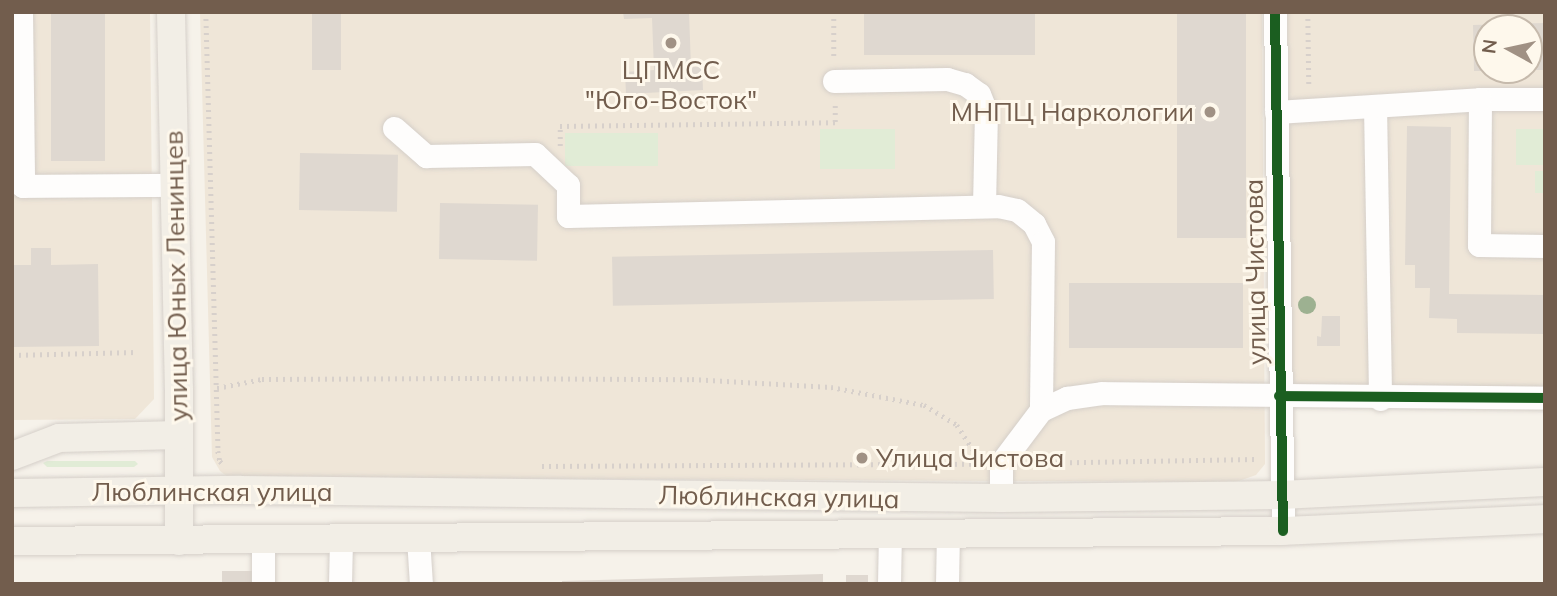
<!DOCTYPE html>
<html>
<head>
<meta charset="utf-8">
<style>
  body { margin:0 }
  #map { position:relative; width:1557px; height:596px; overflow:hidden; background:#f6f2ea; font-family:Mulish,sans-serif }
  div>[style] { position:absolute }
  .residential>* { inset:0; background:#efe6d8 }
  .green>* { inset:0; background:#e1ecd6; transform-origin:0 0 }
  .building>* { inset:0; background:#dfd8d0; transform-origin:0 0 }
  .path>* { height:4.5px; margin-top:-2.25px; transform-origin:0; background:repeating-linear-gradient(90deg,#d7d0cb 0 2px,transparent 0 7px) }
  .roads { filter:drop-shadow(0 0 2px #d5cfc9) drop-shadow(0 0 2px #d5cfc9) }
  .minor>* { height:23px; margin:-11.5px; padding:0 11.5px; transform-origin:11.5px; border-radius:11.5px; background:#fefdfc }
  .major>* { height:28px; margin:-14px; padding:0 14px; transform-origin:14px; border-radius:14px; background:#f2eee6 }
  .cycleway>* { height:10px; margin:-5px; padding:0 5px; transform-origin:5px; border-radius:5px; background:#1b5e20 }
  .trees>* { width:18px; height:18px; margin:-9px; border-radius:50%; background:#9db191 }
  .dots>* { width:19px; height:19px; translate:-50% -50%; box-sizing:border-box; border:4px solid #fef8ec; border-radius:50% }
  span { translate:-50% -50%; white-space:nowrap; text-align:center; line-height:1.15; -webkit-text-stroke:6px #fef8ec; paint-order:stroke }
  .poi-label { font-size:26px; color:#725d4d }
  .right { translate:-100% -50%; text-align:right }
  .left { translate:0 -50%; text-align:left }
  .street-label { font-size:26px; color:#725d4d }
  .frame { position:absolute; inset:0; border:14px solid #725d4d; pointer-events:none }
  .north { position:absolute; left:1473px; top:14px; width:70px; height:70px; box-sizing:border-box; background:#fef8ec; border:2px solid #c6baac; border-radius:50%; rotate:278deg; font-size:19px; font-weight:700; line-height:28px; text-align:center; color:#725d4d }
  .north::after { content:''; display:block; margin:auto; width:24px; height:32px; background:#a09184; clip-path:polygon(50% 0,100% 100%,50% 72%,0 100%) }
</style>
</head>
<body>
<div id="map">
  <div class="residential">
    <i style="clip-path:polygon(12px 12px,150px 12px,154px 399px,135px 419px,12px 420px)"></i>
    <i style="clip-path:polygon(200px 12px,1262px 12px,1265px 464px,1256px 475px,1236px 482px,228px 477px,220px 471px,212px 457px)"></i>
    <i style="clip-path:polygon(evenodd,1287px 12px,1545px 12px,1545px 388px,1296px 386px,1290px 373px,1287px 12px,1487px 28px,1529px 28px,1529px 70px,1487px 70px,1487px 28px)"></i>
  </div>
  <div class="green">
    <i style="left:895px;top:129px;width:40px;height:75px;rotate:90deg"></i>
    <i style="left:1516px;top:129px;width:29px;height:36px"></i>
    <i style="left:658px;top:133px;width:33px;height:93px;rotate:90deg"></i>
    <i style="left:1535px;top:171px;width:10px;height:22px"></i>
    <i style="clip-path:polygon(47px 461px,135px 461px,138px 464px,134px 467px,47px 467px,43px 463px)"></i>
  </div>
  <div class="building">
    <i style="left:51px;top:12px;width:54px;height:149px"></i>
    <i style="left:312px;top:12px;width:29px;height:58px"></i>
    <i style="clip-path:polygon(623px 12px,689px 12px,691px 67px,702px 67px,703px 90px,626px 94px,625px 72px,654px 70px,652px 18px,624px 19px)"></i>
    <i style="left:864px;top:12px;width:171px;height:43px"></i>
    <i style="left:1177px;top:12px;width:69px;height:226px"></i>
    <i style="clip-path:polygon(1545px 23px,1545px 70px,1529px 70px,1529px 28px,1487px 28px,1487px 71px,1474px 71px,1473px 25px)"></i>
    <i style="clip-path:polygon(1407px 126px,1451px 127px,1449px 294px,1545px 295px,1545px 334px,1457px 333px,1457px 319px,1429px 318px,1430px 288px,1415px 288px,1415px 265px,1405px 265px)"></i>
    <i style="left:300px;top:153px;width:98px;height:57px;rotate:1deg"></i>
    <i style="left:440px;top:203px;width:98px;height:56px;rotate:1deg"></i>
    <i style="clip-path:polygon(31px 248px,51px 248px,51px 265px,98px 264px,99px 346px,12px 347px,12px 265px,31px 265px)"></i>
    <i style="left:993px;top:250px;width:49px;height:381px;rotate:89deg"></i>
    <i style="left:1243px;top:283px;width:65px;height:174px;rotate:90deg"></i>
    <i style="clip-path:polygon(1322px 316px,1340px 316px,1340px 346px,1317px 346px,1317px 336px,1321px 337px)"></i>
    <i style="left:222px;top:571px;width:34px;height:13px"></i>
    <i style="clip-path:polygon(823px 574px,823px 584px,562px 584px,562px 581px)"></i>
    <i style="left:868px;top:575px;width:9px;height:22px;rotate:90deg"></i>
  </div>
  <div class="path">
    <i style="left:206px;top:12px;width:439px;rotate:88.4deg"></i>
    <i style="left:218px;top:451px;width:10px;rotate:79deg"></i>
    <i style="left:220px;top:461px;width:7px;rotate:45deg"></i>
    <i style="left:834px;top:12px;width:48px;rotate:90deg"></i>
    <i style="left:1308px;top:12px;width:76px;rotate:89.2deg"></i>
    <i style="left:560px;top:146px;width:20px;rotate:-90deg"></i>
    <i style="left:560px;top:126px;width:275px;rotate:-0.8deg"></i>
    <i style="left:835px;top:122px;width:21px;rotate:-90deg"></i>
    <i style="left:12px;top:355px;width:125px;rotate:-1.4deg"></i>
    <i style="left:217px;top:388px;width:46px;rotate:-11.3deg"></i>
    <i style="left:262px;top:379px;width:208px;rotate:-0.3deg"></i>
    <i style="left:470px;top:378px;width:222px;rotate:0.3deg"></i>
    <i style="left:692px;top:379px;width:139px;rotate:3.3deg"></i>
    <i style="left:831px;top:387px;width:95px;rotate:11deg"></i>
    <i style="left:924px;top:405px;width:39px;rotate:31deg"></i>
    <i style="left:957px;top:425px;width:42px;rotate:56.7deg"></i>
    <i style="left:1028px;top:463px;width:227px;rotate:-1deg"></i>
    <i style="left:542px;top:466px;width:439px;rotate:-0.3deg"></i>
  </div>
  <div class="roads">
    <div class="minor">
      <i style="left:21px;top:12px;width:174px;rotate:89.3deg"></i>
      <i style="left:1275px;top:12px;width:519px;rotate:89.12deg"></i>
      <i style="left:834px;top:81px;width:113px;rotate:-1deg"></i>
      <i style="left:947px;top:79px;width:19px;rotate:16deg"></i>
      <i style="left:965px;top:84px;width:17px;rotate:36deg"></i>
      <i style="left:979px;top:94px;width:18px;rotate:68deg"></i>
      <i style="left:986px;top:111px;width:95px;rotate:91.2deg"></i>
      <i style="left:1545px;top:99px;width:65px;rotate:180deg"></i>
      <i style="left:1480px;top:99px;width:146px;rotate:90.4deg"></i>
      <i style="left:1479px;top:245px;width:66px;rotate:0.9deg"></i>
      <i style="left:1375px;top:106px;width:293px;rotate:89deg"></i>
      <i style="left:1276px;top:112px;width:204px;rotate:-3.6deg"></i>
      <i style="left:394px;top:128px;width:43px;rotate:41.2deg"></i>
      <i style="left:426px;top:156px;width:109px;rotate:-1.1deg"></i>
      <i style="left:535px;top:154px;width:45px;rotate:43.2deg"></i>
      <i style="left:568px;top:185px;width:31px;rotate:90deg"></i>
      <i style="left:568px;top:216px;width:430px;rotate:-1.3deg"></i>
      <i style="left:998px;top:206px;width:19px;rotate:12deg"></i>
      <i style="left:1017px;top:210px;width:22px;rotate:39deg"></i>
      <i style="left:1034px;top:224px;width:20px;rotate:63deg"></i>
      <i style="left:1043px;top:242px;width:168px;rotate:90.7deg"></i>
      <i style="left:12px;top:179px;width:13px;rotate:32deg"></i>
      <i style="left:23px;top:186px;width:152px;rotate:-0.4deg"></i>
      <i style="left:1001px;top:498px;width:35px;rotate:-90deg"></i>
      <i style="left:1001px;top:463px;width:66px;rotate:-53deg"></i>
      <i style="left:1041px;top:410px;width:29px;rotate:-25deg"></i>
      <i style="left:1067px;top:398px;width:35px;rotate:-8deg"></i>
      <i style="left:1102px;top:393px;width:443px;rotate:0.6deg"></i>
      <i style="left:418px;top:538px;width:46px;rotate:86.3deg"></i>
      <i style="left:263px;top:539px;width:45px;rotate:90deg"></i>
      <i style="left:340px;top:584px;width:45px;rotate:-88.7deg"></i>
      <i style="left:889px;top:584px;width:50px;rotate:-88.9deg"></i>
      <i style="left:947px;top:584px;width:50px;rotate:-88.9deg"></i>
    </div>
    <div class="major">
      <i style="left:171px;top:12px;width:377px;rotate:88.8deg"></i>
      <i style="left:179px;top:389px;width:152px;rotate:90deg"></i>
      <i style="left:12px;top:456px;width:50px;rotate:-21deg"></i>
      <i style="left:59px;top:438px;width:120px;rotate:-1.4deg"></i>
      <i style="left:12px;top:493px;width:228px;rotate:-0.8deg"></i>
      <i style="left:240px;top:490px;width:761px;rotate:0.6deg"></i>
      <i style="left:1001px;top:498px;width:280px;rotate:-0.6deg"></i>
      <i style="left:1281px;top:495px;width:264px;rotate:-2.8deg"></i>
      <i style="left:12px;top:541px;width:1271px;rotate:-0.45deg"></i>
      <i style="left:1283px;top:531px;width:262px;rotate:-2.6deg"></i>
    </div>
  </div>
  <div class="cycleway">
    <i style="left:1275px;top:12px;width:519px;rotate:89.12deg"></i>
    <i style="left:1279px;top:396px;width:266px;rotate:0.4deg"></i>
  </div>
  <div class="trees">
    <i style="left:1307px;top:305px"></i>
  </div>
  <div class="dots">
    <i style="left:671px;top:43px;background:#a09184"></i>
    <i style="left:1210px;top:112px;background:#a09184"></i>
    <i style="left:862px;top:458px;background:#a09184"></i>
  </div>
  <div class="poi-label">
    <span style="left:671px;top:85px">ЦПМСС<br>"Юго-Восток"</span>
    <span class="right" style="left:1194px;top:112px">МНПЦ Наркологии</span>
    <span class="left" style="left:876px;top:458px">Улица Чистова</span>
  </div>
  <div class="street-label">
    <span style="left:1255px;top:272px;rotate:-91deg">улица Чистова</span>
    <span style="left:176px;top:276px;rotate:-91deg">улица Юных Ленинцев</span>
    <span style="left:212px;top:492px">Люблинская улица</span>
    <span style="left:779px;top:497px;rotate:1deg">Люблинская улица</span>
  </div>
  <div class="frame"></div>
  <div class="north">N</div>
</div>
</body>
</html>
